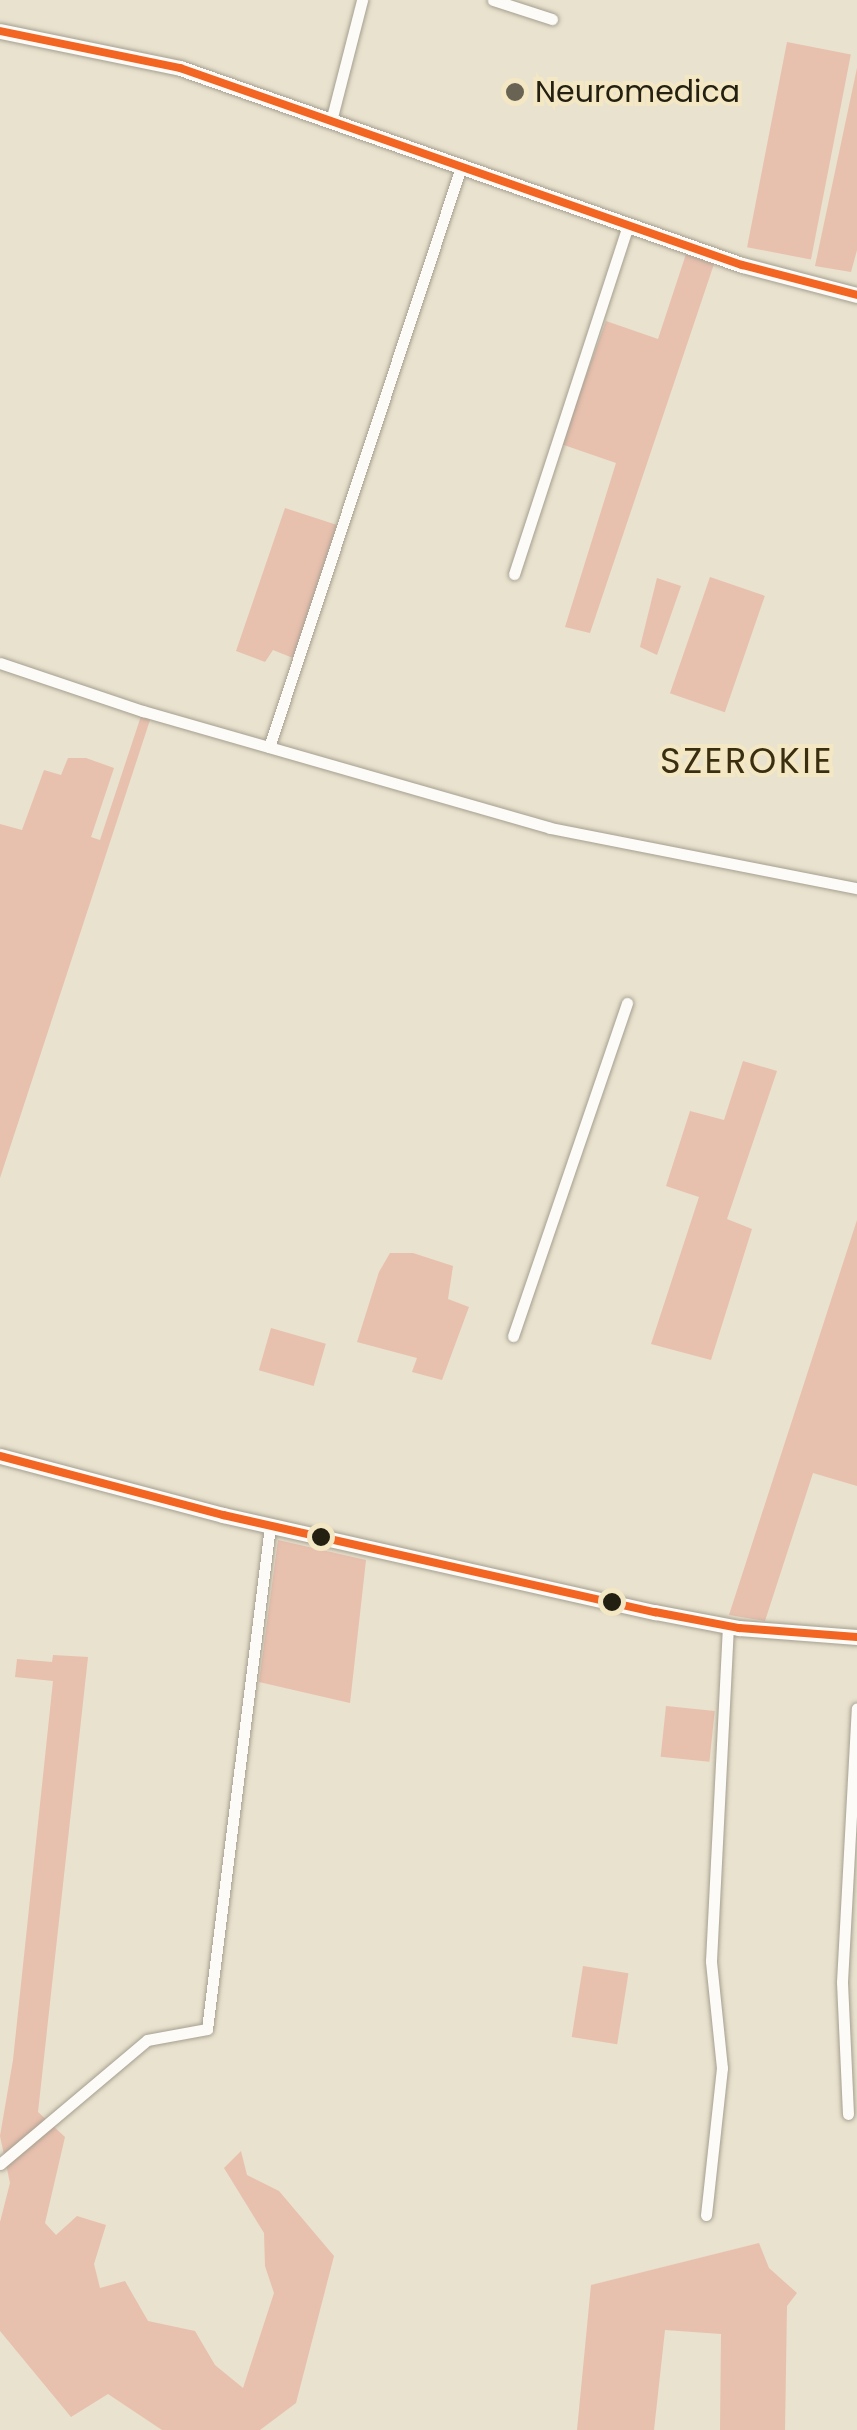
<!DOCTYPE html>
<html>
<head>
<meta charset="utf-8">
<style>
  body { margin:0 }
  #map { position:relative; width:857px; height:2430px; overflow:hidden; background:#e9e2ce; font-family:Poppins,sans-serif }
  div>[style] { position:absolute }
  .green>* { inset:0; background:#e8c0ae; transform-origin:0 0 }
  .roads { filter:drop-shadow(0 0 2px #a59f90) drop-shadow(0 0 2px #a59f90) }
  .street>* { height:11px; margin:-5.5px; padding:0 5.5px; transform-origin:5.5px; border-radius:5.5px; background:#fcfbf8 }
  .secondary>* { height:15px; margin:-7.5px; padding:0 7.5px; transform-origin:7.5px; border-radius:7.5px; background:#fcfbf8 }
  .bus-1>* { height:8px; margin:-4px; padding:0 4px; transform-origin:4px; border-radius:4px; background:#f26522 }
  .dots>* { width:28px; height:28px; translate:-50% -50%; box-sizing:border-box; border:5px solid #f4e7c3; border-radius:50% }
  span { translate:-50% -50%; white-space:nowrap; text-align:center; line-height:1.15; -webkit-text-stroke:8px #f4e7c3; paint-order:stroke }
  .poi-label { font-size:30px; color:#231f11 }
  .left { translate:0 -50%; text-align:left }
  .quarter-label { font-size:35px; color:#392f10; letter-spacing:2.5px }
</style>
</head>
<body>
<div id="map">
  <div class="green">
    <i style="left:787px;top:42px;width:65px;height:209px;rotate:11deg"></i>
    <i style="clip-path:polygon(857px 68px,857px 250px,851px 272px,815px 266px)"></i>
    <i style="clip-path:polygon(686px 254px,714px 264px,590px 633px,565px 627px,616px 463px,561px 444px,606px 321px,658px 339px)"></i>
    <i style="clip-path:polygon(285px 508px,337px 525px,293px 658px,273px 650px,265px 662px,236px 651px)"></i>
    <i style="left:710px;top:577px;width:58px;height:123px;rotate:19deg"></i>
    <i style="clip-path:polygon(657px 578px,681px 586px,657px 655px,640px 647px)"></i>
    <i style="clip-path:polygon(141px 716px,150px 720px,0 1178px,0 824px,22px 830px,44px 770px,61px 775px,68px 758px,86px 758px,114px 768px,91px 837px,100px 840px)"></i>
    <i style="clip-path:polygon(743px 1061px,777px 1071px,727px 1219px,752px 1229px,711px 1360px,651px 1344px,699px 1197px,666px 1186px,690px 1111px,724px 1120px)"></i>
    <i style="clip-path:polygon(857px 1220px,857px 1486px,813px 1473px,765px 1621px,729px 1615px)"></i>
    <i style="clip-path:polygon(390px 1253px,413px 1253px,453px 1266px,448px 1299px,469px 1307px,442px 1380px,412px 1372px,417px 1358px,357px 1342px,379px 1272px)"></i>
    <i style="left:271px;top:1328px;width:57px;height:44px;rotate:16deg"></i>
    <i style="clip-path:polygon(278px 1540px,366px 1560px,350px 1703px,259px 1682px)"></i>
    <i style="clip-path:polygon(53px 1655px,88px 1657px,38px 2112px,65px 2137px,45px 2223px,56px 2235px,77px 2216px,106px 2225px,94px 2264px,100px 2288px,125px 2281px,148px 2321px,195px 2331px,215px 2365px,243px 2388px,274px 2293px,265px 2266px,264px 2233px,224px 2168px,241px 2151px,247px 2175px,279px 2191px,334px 2256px,296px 2403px,260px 2430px,162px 2430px,108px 2394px,71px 2417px,0 2331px,0 2222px,10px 2183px,0 2136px,13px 2060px,53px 1681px,15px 1677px,17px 1659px,52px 1662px)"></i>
    <i style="left:666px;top:1706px;width:49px;height:51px;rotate:6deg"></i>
    <i style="left:583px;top:1966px;width:46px;height:72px;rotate:9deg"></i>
    <i style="clip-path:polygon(759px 2243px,769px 2268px,797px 2293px,787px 2306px,785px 2430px,720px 2430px,721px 2334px,665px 2330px,654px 2430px,577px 2430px,591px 2285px)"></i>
  </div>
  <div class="roads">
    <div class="street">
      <i style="left:493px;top:0;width:62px;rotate:17.9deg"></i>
      <i style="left:331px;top:121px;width:125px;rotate:-75.6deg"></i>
      <i style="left:514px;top:574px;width:367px;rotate:-71.9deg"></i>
      <i style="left:0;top:663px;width:151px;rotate:18.6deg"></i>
      <i style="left:143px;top:711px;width:423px;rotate:16deg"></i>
      <i style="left:550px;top:828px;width:313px;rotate:11.1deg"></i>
      <i style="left:269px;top:747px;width:611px;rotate:-71.68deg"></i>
      <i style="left:513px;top:1336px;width:352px;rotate:-71.1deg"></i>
      <i style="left:848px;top:2114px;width:132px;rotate:-92.6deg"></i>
      <i style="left:842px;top:1982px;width:274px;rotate:-86.9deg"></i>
      <i style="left:0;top:2164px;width:192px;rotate:-40.1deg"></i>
      <i style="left:147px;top:2040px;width:61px;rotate:-10.4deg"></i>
      <i style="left:207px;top:2029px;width:507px;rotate:-82.86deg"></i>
      <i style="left:706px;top:2215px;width:148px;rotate:-83.8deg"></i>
      <i style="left:722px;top:2068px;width:108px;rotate:-95.9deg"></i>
      <i style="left:711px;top:1961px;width:335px;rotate:-87.1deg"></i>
    </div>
    <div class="secondary">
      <i style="left:0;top:31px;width:184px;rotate:11.6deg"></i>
      <i style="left:180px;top:68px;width:596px;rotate:19.32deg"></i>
      <i style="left:742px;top:265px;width:119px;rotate:14.6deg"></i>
      <i style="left:0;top:1456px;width:231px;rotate:14.8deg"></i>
      <i style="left:223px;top:1515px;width:443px;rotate:12.7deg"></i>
      <i style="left:655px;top:1612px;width:86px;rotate:10.8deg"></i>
      <i style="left:739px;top:1628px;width:118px;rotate:4.4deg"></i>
    </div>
  </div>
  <div class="bus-1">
    <i style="left:0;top:31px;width:184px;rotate:11.6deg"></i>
    <i style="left:180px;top:68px;width:596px;rotate:19.32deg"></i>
    <i style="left:742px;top:265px;width:119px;rotate:14.6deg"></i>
    <i style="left:0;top:1456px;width:231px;rotate:14.8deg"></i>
    <i style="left:223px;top:1515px;width:443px;rotate:12.7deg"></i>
    <i style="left:655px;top:1612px;width:86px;rotate:10.8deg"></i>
    <i style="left:739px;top:1628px;width:118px;rotate:4.4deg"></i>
  </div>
  <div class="dots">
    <i style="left:515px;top:92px;background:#686353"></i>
    <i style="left:321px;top:1537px;background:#231f11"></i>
    <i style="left:612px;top:1602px;background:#231f11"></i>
  </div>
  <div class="poi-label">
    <span class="left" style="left:535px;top:92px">Neuromedica</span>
  </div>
  <div class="quarter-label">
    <span style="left:747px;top:761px">SZEROKIE</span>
  </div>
</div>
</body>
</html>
